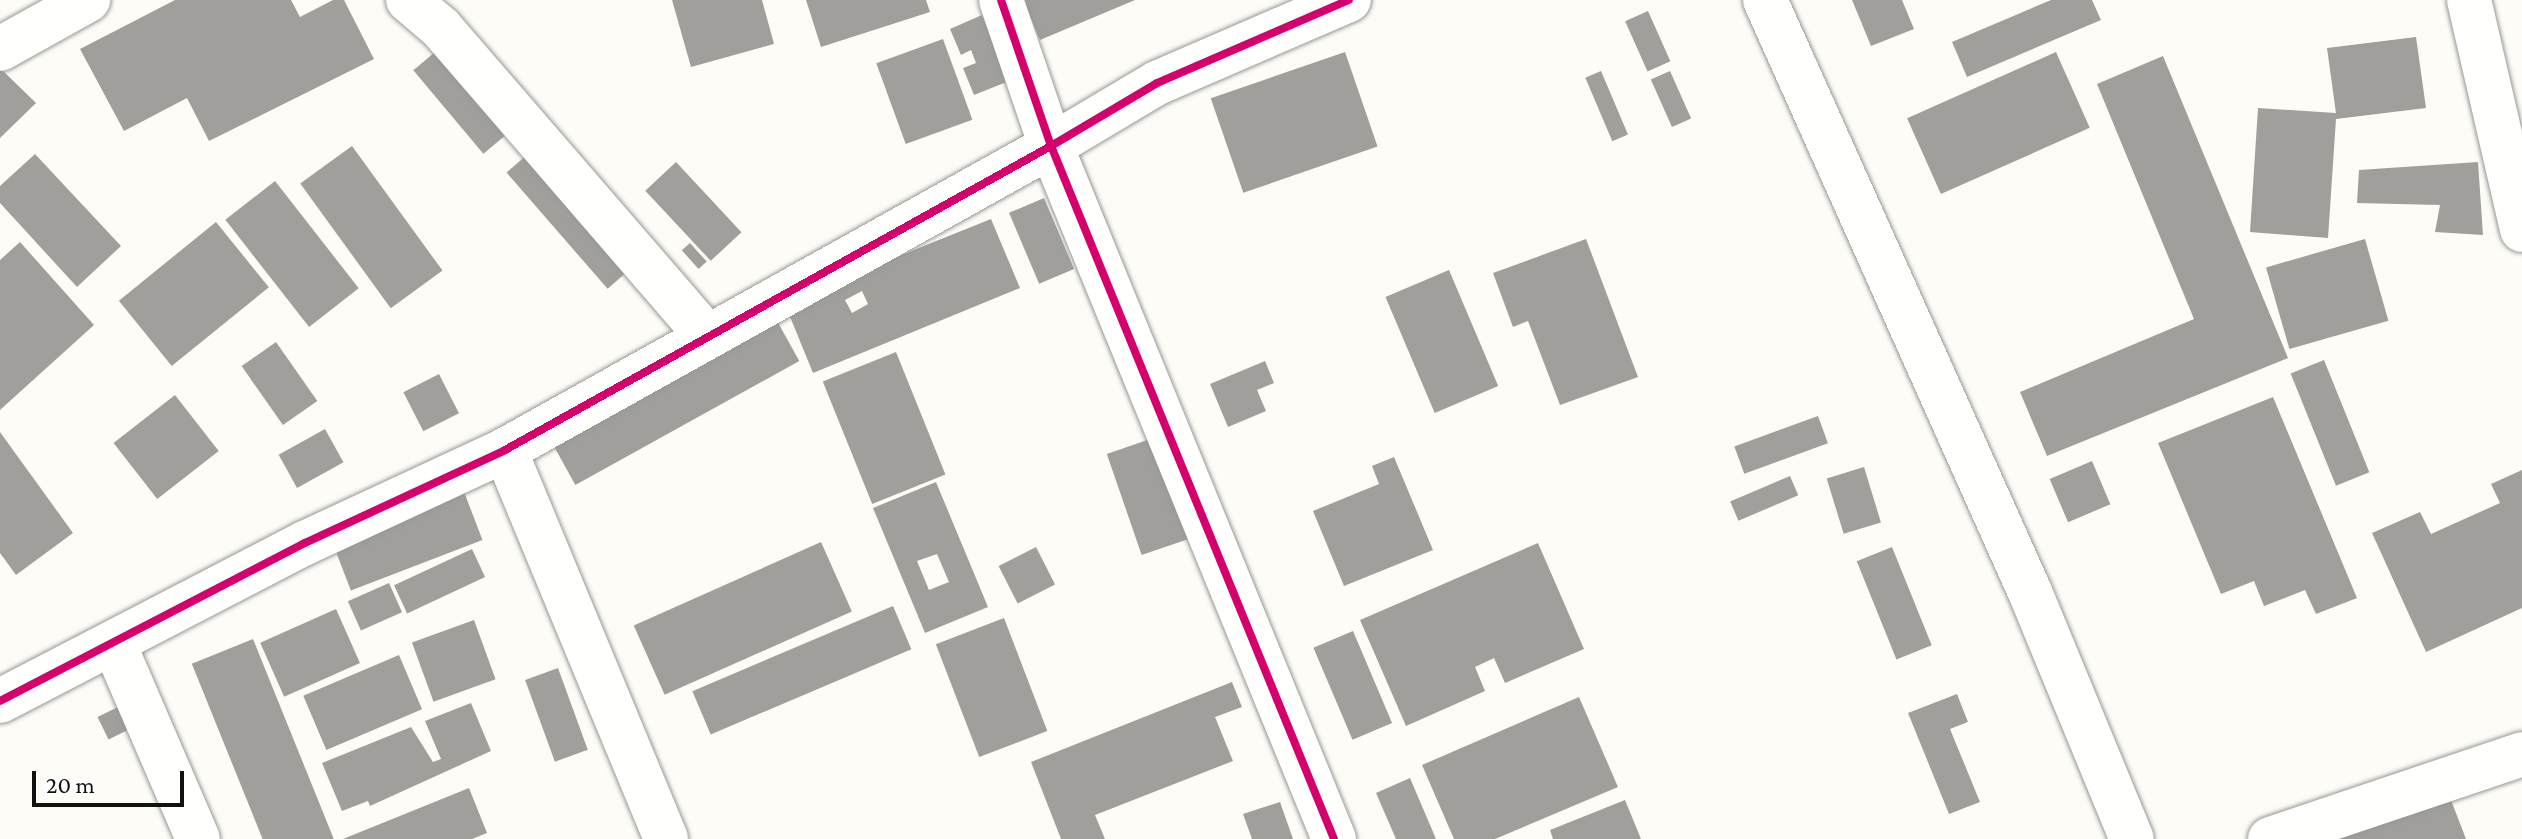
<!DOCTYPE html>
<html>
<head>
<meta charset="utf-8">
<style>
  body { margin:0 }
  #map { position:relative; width:2522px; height:839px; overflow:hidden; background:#fdfcf7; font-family:"Crimson Pro",serif }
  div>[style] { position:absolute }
  .building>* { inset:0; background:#a19f9c; transform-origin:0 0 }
  .roads { filter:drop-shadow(0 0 2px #979795) drop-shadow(0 0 2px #979795) }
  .minor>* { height:44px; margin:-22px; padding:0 22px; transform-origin:22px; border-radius:22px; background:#fffffe }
  .tertiary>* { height:44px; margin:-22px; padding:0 22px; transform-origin:22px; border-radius:22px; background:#fffffe }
  .cycleway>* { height:8px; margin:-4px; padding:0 4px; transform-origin:4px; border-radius:4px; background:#d6006c }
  span { translate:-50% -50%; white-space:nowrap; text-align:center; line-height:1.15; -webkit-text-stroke:8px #fff; paint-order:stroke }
  .scale { position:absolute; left:32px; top:771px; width:152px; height:36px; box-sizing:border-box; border:4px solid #111; border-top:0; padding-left:10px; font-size:24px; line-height:28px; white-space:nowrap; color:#111; -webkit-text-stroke:6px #fff; paint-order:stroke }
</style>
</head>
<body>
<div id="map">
  <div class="building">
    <i style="clip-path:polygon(175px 0,291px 0,300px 17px,333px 0,344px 0,374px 59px,209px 141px,187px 98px,124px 131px,80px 49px)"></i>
    <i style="clip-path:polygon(672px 0,762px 0,774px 44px,691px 67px)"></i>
    <i style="clip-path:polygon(806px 0,926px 0,930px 12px,821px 47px)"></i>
    <i style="clip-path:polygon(1023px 0,1135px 0,1040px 40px)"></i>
    <i style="clip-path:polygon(1852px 0,1902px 0,1914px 29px,1871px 46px)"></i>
    <i style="clip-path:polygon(2051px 0,2092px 0,2101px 20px,1967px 77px,1952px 42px)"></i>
    <i style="left:1648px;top:11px;width:55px;height:25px;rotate:66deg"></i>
    <i style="clip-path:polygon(982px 15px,1009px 81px,974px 95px,963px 68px,976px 63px,971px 50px,961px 55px,950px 29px)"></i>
    <i style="clip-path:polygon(2416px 37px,2426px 108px,2336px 119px,2328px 238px,2250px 232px,2258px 108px,2336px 113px,2327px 48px)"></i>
    <i style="left:943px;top:39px;width:86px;height:71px;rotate:70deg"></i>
    <i style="left:447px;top:42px;width:109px;height:44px;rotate:50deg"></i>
    <i style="left:1345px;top:52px;width:100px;height:142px;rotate:71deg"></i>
    <i style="left:2056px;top:52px;width:83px;height:163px;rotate:66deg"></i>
    <i style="clip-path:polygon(2163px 56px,2288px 358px,2047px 456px,2020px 392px,2194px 319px,2097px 84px)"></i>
    <i style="clip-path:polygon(0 68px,36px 103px,0 138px)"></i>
    <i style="left:1601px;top:71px;width:69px;height:17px;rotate:67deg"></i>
    <i style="left:1670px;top:71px;width:52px;height:21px;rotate:66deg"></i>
    <i style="left:352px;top:146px;width:154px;height:64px;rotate:54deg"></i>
    <i style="left:536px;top:147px;width:154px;height:39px;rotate:49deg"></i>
    <i style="clip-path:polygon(35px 154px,121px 246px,77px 287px,0 203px,0 186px)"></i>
    <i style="left:676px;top:162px;width:96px;height:42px;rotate:47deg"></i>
    <i style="clip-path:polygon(2478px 162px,2483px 235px,2435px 232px,2440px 205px,2357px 203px,2359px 170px)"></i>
    <i style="left:275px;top:181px;width:136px;height:63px;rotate:52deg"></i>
    <i style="left:1044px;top:198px;width:77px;height:38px;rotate:67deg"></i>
    <i style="clip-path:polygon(evenodd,991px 219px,1020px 288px,813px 373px,784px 302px,991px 219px,862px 291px,868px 304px,852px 313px,845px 300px,862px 291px)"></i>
    <i style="left:216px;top:222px;width:84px;height:125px;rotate:51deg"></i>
    <i style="clip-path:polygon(1586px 239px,1638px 377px,1560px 405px,1528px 321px,1513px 327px,1493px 273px)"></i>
    <i style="left:2365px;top:239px;width:85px;height:103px;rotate:74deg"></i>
    <i style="clip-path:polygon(20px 242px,94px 325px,0 410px,0 260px)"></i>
    <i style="left:690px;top:243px;width:25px;height:11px;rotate:48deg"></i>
    <i style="left:1449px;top:270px;width:126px;height:69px;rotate:67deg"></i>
    <i style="left:776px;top:319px;width:48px;height:256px;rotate:61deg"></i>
    <i style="left:276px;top:342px;width:72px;height:42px;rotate:55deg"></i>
    <i style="left:896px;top:352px;width:132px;height:79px;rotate:68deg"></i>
    <i style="left:2324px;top:360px;width:121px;height:36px;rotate:68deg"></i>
    <i style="clip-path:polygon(1265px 361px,1274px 383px,1257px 390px,1266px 411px,1228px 427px,1210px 384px)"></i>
    <i style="left:439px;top:374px;width:44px;height:40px;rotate:63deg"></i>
    <i style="left:175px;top:395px;width:71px;height:78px;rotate:52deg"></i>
    <i style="clip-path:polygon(2273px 397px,2357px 598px,2316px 614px,2305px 590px,2264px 606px,2254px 581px,2221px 594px,2158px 443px)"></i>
    <i style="left:1818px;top:416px;width:29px;height:89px;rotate:70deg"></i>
    <i style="left:325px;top:429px;width:38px;height:53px;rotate:61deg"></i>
    <i style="clip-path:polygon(0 432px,73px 533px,16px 575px,0 553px)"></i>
    <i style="left:1156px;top:437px;width:107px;height:52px;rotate:71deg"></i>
    <i style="clip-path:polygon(1394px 457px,1433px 550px,1344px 586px,1313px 511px,1379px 484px,1372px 466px)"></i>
    <i style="left:2092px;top:461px;width:47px;height:46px;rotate:67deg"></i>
    <i style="left:1864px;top:467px;width:58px;height:39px;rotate:73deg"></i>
    <i style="clip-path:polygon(2522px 470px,2522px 608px,2426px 652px,2372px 533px,2420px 512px,2431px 534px,2500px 503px,2491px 484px)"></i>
    <i style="left:1790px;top:476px;width:21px;height:65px;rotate:67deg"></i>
    <i style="clip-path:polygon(evenodd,936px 482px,988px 607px,925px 633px,873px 508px,936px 482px,937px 554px,949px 582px,929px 590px,917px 561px,937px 554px)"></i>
    <i style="left:461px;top:484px;width:60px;height:141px;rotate:69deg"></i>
    <i style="left:821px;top:542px;width:76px;height:205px;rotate:66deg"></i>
    <i style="clip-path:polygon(1538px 543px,1584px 649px,1505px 683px,1494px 658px,1475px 667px,1485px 691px,1406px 726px,1360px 620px)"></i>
    <i style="left:1036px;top:547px;width:42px;height:42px;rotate:63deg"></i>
    <i style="left:1892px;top:547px;width:106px;height:38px;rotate:68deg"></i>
    <i style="left:472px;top:549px;width:31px;height:86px;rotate:65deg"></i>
    <i style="left:389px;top:583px;width:32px;height:45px;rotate:66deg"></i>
    <i style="left:893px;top:606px;width:47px;height:218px;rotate:67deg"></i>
    <i style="left:336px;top:609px;width:59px;height:83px;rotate:66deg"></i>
    <i style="left:1004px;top:618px;width:121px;height:73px;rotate:69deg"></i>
    <i style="left:474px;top:620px;width:63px;height:66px;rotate:70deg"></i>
    <i style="left:1353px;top:631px;width:100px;height:43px;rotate:67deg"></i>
    <i style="left:253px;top:639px;width:216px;height:66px;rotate:68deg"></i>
    <i style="left:399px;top:655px;width:59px;height:104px;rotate:67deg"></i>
    <i style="left:558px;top:668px;width:87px;height:35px;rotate:70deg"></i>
    <i style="clip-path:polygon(1232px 682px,1242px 707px,1215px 717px,1233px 761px,1095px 815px,1105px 839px,1061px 839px,1031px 762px)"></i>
    <i style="clip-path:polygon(1957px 694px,1968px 722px,1950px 729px,1980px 802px,1949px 814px,1908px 713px)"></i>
    <i style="clip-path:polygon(1579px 697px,1618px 787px,1495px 839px,1454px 839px,1422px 765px)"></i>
    <i style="clip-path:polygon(471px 703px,491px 751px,370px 806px,368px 801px,342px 811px,322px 763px,411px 727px,433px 762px,441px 759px,425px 721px)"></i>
    <i style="left:120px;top:706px;width:25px;height:25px;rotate:64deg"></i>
    <i style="clip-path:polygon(1410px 778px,1436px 839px,1396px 839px,1376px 793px)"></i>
    <i style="clip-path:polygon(2444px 782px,2466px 839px,2303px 839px)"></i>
    <i style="clip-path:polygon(469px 788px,487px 833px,472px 839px,343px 839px)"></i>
    <i style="clip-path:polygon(1625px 800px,1641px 839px,1553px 839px,1550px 830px)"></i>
    <i style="clip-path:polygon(1280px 802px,1293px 839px,1252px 839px,1243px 814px)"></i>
  </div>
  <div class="roads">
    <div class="minor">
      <i style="left:408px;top:0;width:43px;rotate:40.3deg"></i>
      <i style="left:441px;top:28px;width:406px;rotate:49.2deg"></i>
      <i style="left:2469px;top:0;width:236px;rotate:77deg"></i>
      <i style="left:0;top:49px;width:101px;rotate:-29.1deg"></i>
      <i style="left:505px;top:450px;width:421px;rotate:67.5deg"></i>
      <i style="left:114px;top:644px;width:212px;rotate:66.7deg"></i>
      <i style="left:0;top:701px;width:343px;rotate:-27.4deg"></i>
      <i style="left:305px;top:543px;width:221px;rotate:-24.9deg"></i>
      <i style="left:505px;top:450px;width:625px;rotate:-29.11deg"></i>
      <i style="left:1051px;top:146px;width:154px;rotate:-108.9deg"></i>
      <i style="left:1334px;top:839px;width:749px;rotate:-112.21deg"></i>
      <i style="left:1051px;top:146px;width:123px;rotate:-30.7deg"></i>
      <i style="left:1157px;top:83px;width:209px;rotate:-23.4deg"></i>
      <i style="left:2270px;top:839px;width:266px;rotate:-18.6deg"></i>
    </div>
    <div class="tertiary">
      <i style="left:1765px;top:0;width:649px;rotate:65.89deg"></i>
      <i style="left:2030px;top:592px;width:267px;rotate:67.6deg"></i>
    </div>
  </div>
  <div class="cycleway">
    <i style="left:0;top:701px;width:343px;rotate:-27.4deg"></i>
    <i style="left:305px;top:543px;width:221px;rotate:-24.9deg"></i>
    <i style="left:505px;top:450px;width:625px;rotate:-29.11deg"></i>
    <i style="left:1051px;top:146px;width:154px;rotate:-108.9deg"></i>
    <i style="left:1334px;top:839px;width:749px;rotate:-112.21deg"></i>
    <i style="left:1051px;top:146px;width:123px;rotate:-30.7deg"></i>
    <i style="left:1157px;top:83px;width:209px;rotate:-23.4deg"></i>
  </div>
  <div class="scale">20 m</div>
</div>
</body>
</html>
